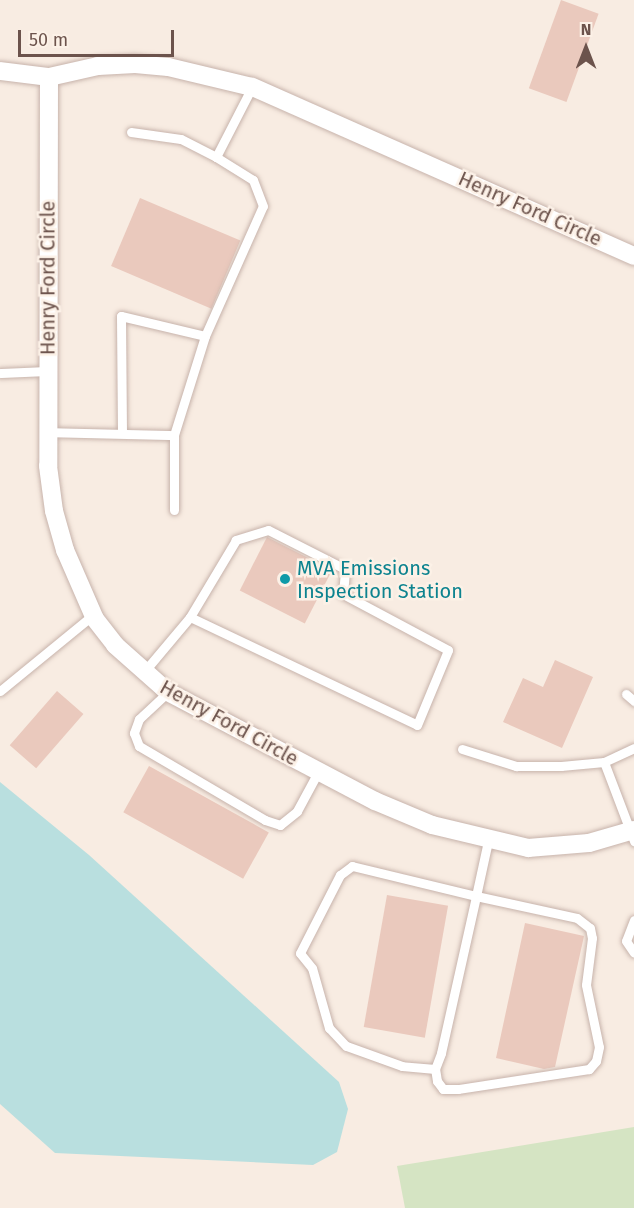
<!DOCTYPE html>
<html>
<head>
<meta charset="utf-8">
<style>
  body { margin:0 }
  #map { position:relative; width:634px; height:1208px; overflow:hidden; background:#f8ece2; font-family:"Fira Sans",sans-serif }
  div>[style] { position:absolute }
  .green>* { inset:0; background:#d5e4c3 }
  .water>* { inset:0; background:#b9dfdf }
  .building>* { inset:0; background:#eac9bd; transform-origin:0 0 }
  .roads { filter:drop-shadow(0 0 2px #c7b3ab) drop-shadow(0 0 2px #c7b3ab) }
  .service>* { height:9px; margin:-4.5px; padding:0 4.5px; transform-origin:4.5px; border-radius:4.5px; background:#fff }
  .minor>* { height:18px; margin:-9px; padding:0 9px; transform-origin:9px; border-radius:9px; background:#fff }
  .dots>* { width:16px; height:16px; translate:-50% -50%; box-sizing:border-box; border:3px solid #fcf1e7; border-radius:50% }
  span { translate:-50% -50%; white-space:nowrap; text-align:center; line-height:1.15; -webkit-text-stroke:5px #fcf1e7; paint-order:stroke }
  .street-label { font-size:20px; color:#6c534c }
  .culture-label { font-size:20px; color:#0d838f }
  .left { translate:0 -50%; text-align:left }
  .north { position:absolute; left:556px; top:18px; width:60px; height:60px; -webkit-text-stroke:4px #fcf1e7; paint-order:stroke; rotate:0deg; font-size:16px; font-weight:700; line-height:24px; text-align:center; color:#6c534c }
  .north::after { content:''; display:block; margin:auto; width:21px; height:27px; background:#6c534c; clip-path:polygon(50% 0,100% 100%,50% 72%,0 100%) }
  .scale { position:absolute; left:18px; top:30px; width:156px; height:27px; box-sizing:border-box; border:3px solid #6c534c; border-top:0; padding-left:8px; font-size:18px; line-height:21px; white-space:nowrap; color:#6c534c; -webkit-text-stroke:4px #fcf1e7; paint-order:stroke }
</style>
</head>
<body>
<div id="map">
  <div class="green">
    <i style="clip-path:polygon(634px 1127px,634px 1208px,405px 1208px,397px 1166px)"></i>
  </div>
  <div class="water">
    <i style="clip-path:polygon(0 782px,89px 855px,339px 1082px,348px 1109px,337px 1152px,313px 1165px,55px 1153px,0 1104px)"></i>
  </div>
  <div class="building">
    <i style="left:561px;top:0;width:40px;height:94px;rotate:20deg"></i>
    <i style="left:140px;top:198px;width:109px;height:74px;rotate:23deg"></i>
    <i style="left:267px;top:537px;width:73px;height:60px;rotate:27deg"></i>
    <i style="clip-path:polygon(555px 660px,593px 677px,562px 748px,503px 722px,523px 678px,543px 687px)"></i>
    <i style="left:57px;top:691px;width:35px;height:72px;rotate:41deg"></i>
    <i style="left:149px;top:766px;width:137px;height:53px;rotate:29deg"></i>
    <i style="left:387px;top:895px;width:62px;height:134px;rotate:10deg"></i>
    <i style="clip-path:polygon(525px 923px,584px 936px,555px 1067px,544px 1069px,496px 1058px)"></i>
  </div>
  <div class="roads">
    <div class="service">
      <i style="left:131px;top:132px;width:50px;rotate:8deg"></i>
      <i style="left:181px;top:139px;width:39px;rotate:27deg"></i>
      <i style="left:0;top:373px;width:48px;rotate:-2.4deg"></i>
      <i style="left:47px;top:432px;width:127px;rotate:1.4deg"></i>
      <i style="left:122px;top:432px;width:116px;rotate:-90.5deg"></i>
      <i style="left:121px;top:316px;width:86px;rotate:13.4deg"></i>
      <i style="left:174px;top:510px;width:75px;rotate:-90deg"></i>
      <i style="left:174px;top:435px;width:104px;rotate:-72.6deg"></i>
      <i style="left:205px;top:336px;width:142px;rotate:-66deg"></i>
      <i style="left:263px;top:206px;width:28px;rotate:-111deg"></i>
      <i style="left:253px;top:180px;width:44px;rotate:-148.1deg"></i>
      <i style="left:216px;top:157px;width:79px;rotate:-62.8deg"></i>
      <i style="left:143px;top:673px;width:73px;rotate:-50deg"></i>
      <i style="left:190px;top:617px;width:251px;rotate:25.4deg"></i>
      <i style="left:417px;top:725px;width:81px;rotate:-67.5deg"></i>
      <i style="left:448px;top:650px;width:119px;rotate:-151.9deg"></i>
      <i style="left:343px;top:594px;width:25px;rotate:-85deg"></i>
      <i style="left:345px;top:569px;width:86px;rotate:-153.1deg"></i>
      <i style="left:268px;top:530px;width:34px;rotate:163deg"></i>
      <i style="left:236px;top:540px;width:90px;rotate:120.9deg"></i>
      <i style="left:0;top:691px;width:120px;rotate:-39.3deg"></i>
      <i style="left:168px;top:692px;width:40px;rotate:137deg"></i>
      <i style="left:139px;top:719px;width:15px;rotate:110deg"></i>
      <i style="left:134px;top:733px;width:14px;rotate:69deg"></i>
      <i style="left:139px;top:746px;width:146px;rotate:30.4deg"></i>
      <i style="left:265px;top:820px;width:16px;rotate:18deg"></i>
      <i style="left:280px;top:825px;width:22px;rotate:-39deg"></i>
      <i style="left:297px;top:811px;width:44px;rotate:-61.7deg"></i>
      <i style="left:626px;top:694px;width:11px;rotate:41deg"></i>
      <i style="left:462px;top:749px;width:57px;rotate:17.5deg"></i>
      <i style="left:516px;top:766px;width:45px"></i>
      <i style="left:561px;top:766px;width:43px;rotate:-5.3deg"></i>
      <i style="left:604px;top:762px;width:33px;rotate:-25deg"></i>
      <i style="left:604px;top:762px;width:85px;rotate:69.2deg"></i>
      <i style="left:634px;top:920px;width:22px;rotate:111deg"></i>
      <i style="left:626px;top:941px;width:14px;rotate:56deg"></i>
      <i style="left:435px;top:1069px;width:33px;rotate:-175deg"></i>
      <i style="left:402px;top:1066px;width:59px;rotate:-160.3deg"></i>
      <i style="left:346px;top:1046px;width:25px;rotate:-133deg"></i>
      <i style="left:329px;top:1028px;width:62px;rotate:-105.8deg"></i>
      <i style="left:312px;top:968px;width:19px;rotate:-129deg"></i>
      <i style="left:300px;top:953px;width:88px;rotate:-62.9deg"></i>
      <i style="left:340px;top:875px;width:15px;rotate:-37deg"></i>
      <i style="left:352px;top:866px;width:128px;rotate:13.6deg"></i>
      <i style="left:476px;top:896px;width:103px;rotate:12.3deg"></i>
      <i style="left:577px;top:918px;width:16px;rotate:38deg"></i>
      <i style="left:590px;top:928px;width:10px;rotate:79deg"></i>
      <i style="left:592px;top:938px;width:47px;rotate:97.3deg"></i>
      <i style="left:586px;top:985px;width:63px;rotate:78.2deg"></i>
      <i style="left:599px;top:1047px;width:14px;rotate:102deg"></i>
      <i style="left:596px;top:1061px;width:11px;rotate:131deg"></i>
      <i style="left:589px;top:1069px;width:133px;rotate:171.3deg"></i>
      <i style="left:458px;top:1089px;width:15px;rotate:180deg"></i>
      <i style="left:443px;top:1089px;width:10px;rotate:-127deg"></i>
      <i style="left:437px;top:1081px;width:12px;rotate:-99deg"></i>
      <i style="left:435px;top:1069px;width:17px;rotate:-69deg"></i>
      <i style="left:441px;top:1053px;width:161px;rotate:-77.4deg"></i>
      <i style="left:476px;top:896px;width:56px;rotate:-77.7deg"></i>
    </div>
    <div class="minor">
      <i style="left:0;top:71px;width:49px;rotate:7deg"></i>
      <i style="left:634px;top:256px;width:418px;rotate:-156.1deg"></i>
      <i style="left:252px;top:87px;width:86px;rotate:-166.6deg"></i>
      <i style="left:168px;top:67px;width:33px;rotate:-175deg"></i>
      <i style="left:135px;top:64px;width:37px;rotate:177deg"></i>
      <i style="left:98px;top:66px;width:50px;rotate:167.3deg"></i>
      <i style="left:49px;top:77px;width:389px;rotate:90.1deg"></i>
      <i style="left:48px;top:466px;width:45px;rotate:82.4deg"></i>
      <i style="left:54px;top:511px;width:41px;rotate:74.2deg"></i>
      <i style="left:65px;top:550px;width:75px;rotate:66.5deg"></i>
      <i style="left:95px;top:619px;width:33px;rotate:52deg"></i>
      <i style="left:115px;top:645px;width:71px;rotate:41.6deg"></i>
      <i style="left:168px;top:692px;width:234px;rotate:27.8deg"></i>
      <i style="left:375px;top:801px;width:62px;rotate:22.8deg"></i>
      <i style="left:432px;top:825px;width:99px;rotate:13.5deg"></i>
      <i style="left:528px;top:848px;width:61px;rotate:-4.7deg"></i>
      <i style="left:589px;top:843px;width:47px;rotate:-16.1deg"></i>
    </div>
  </div>
  <div class="dots">
    <i style="left:285px;top:579px;background:#0f9aa8"></i>
  </div>
  <div class="street-label">
    <span style="left:530px;top:209px;rotate:24deg">Henry Ford Circle</span>
    <span style="left:48px;top:278px;rotate:-90deg">Henry Ford Circle</span>
    <span style="left:229px;top:723px;rotate:29deg">Henry Ford Circle</span>
  </div>
  <div class="culture-label">
    <span class="left" style="left:297px;top:580px">MVA Emissions<br>Inspection Station</span>
  </div>
  <div class="north">N</div>
  <div class="scale">50 m</div>
</div>
</body>
</html>
